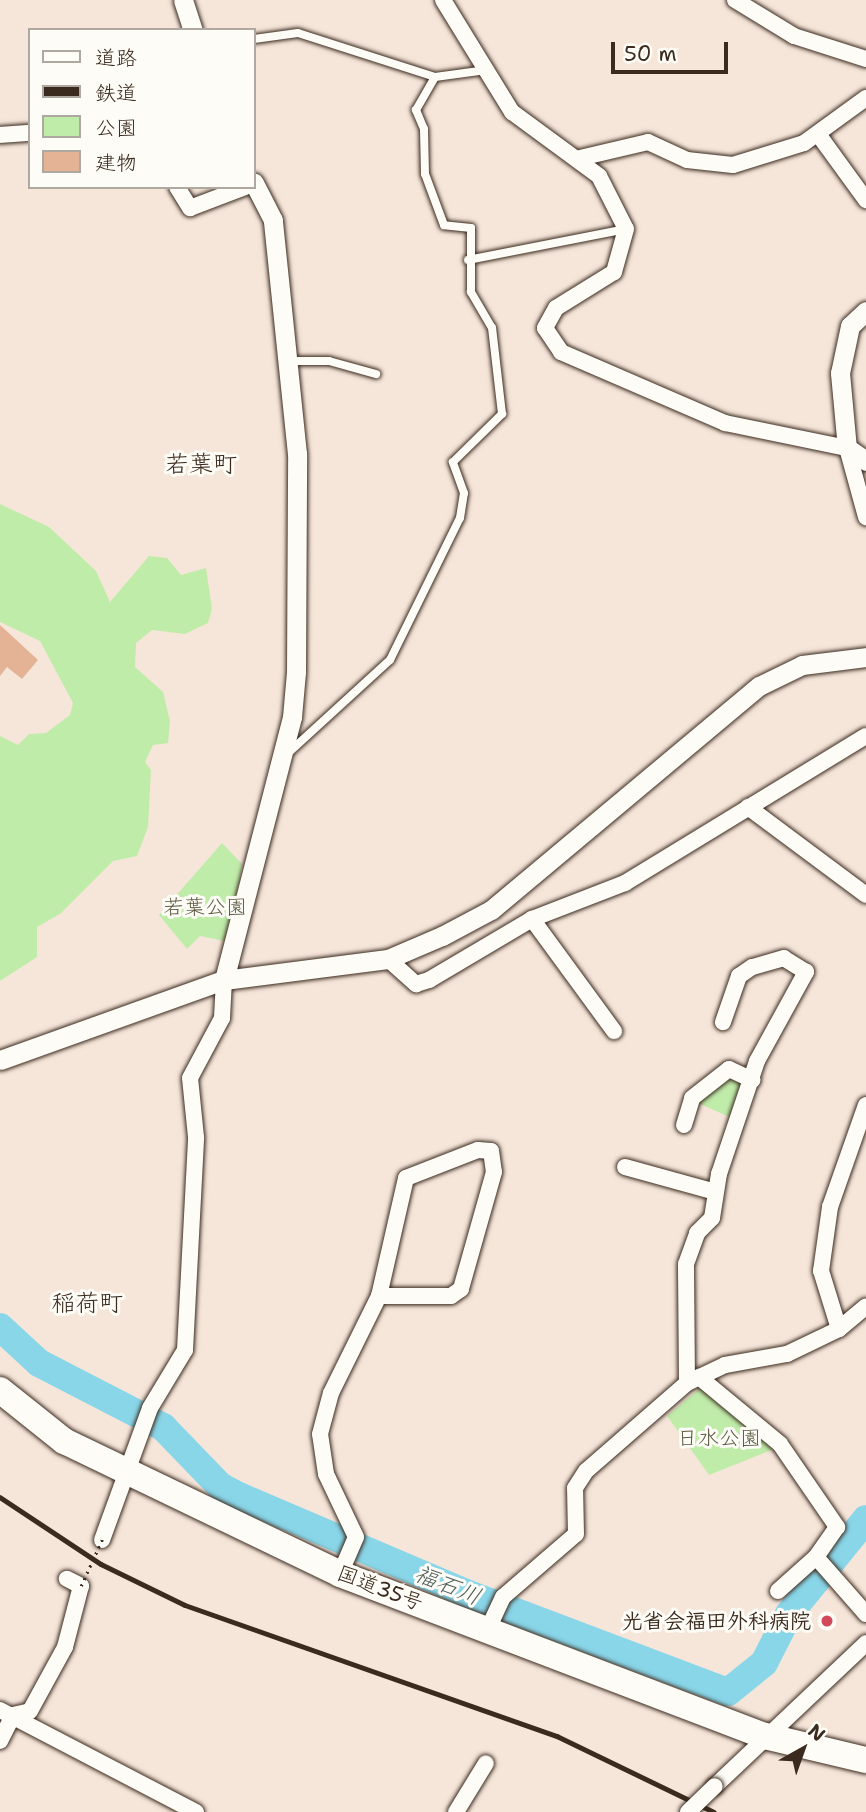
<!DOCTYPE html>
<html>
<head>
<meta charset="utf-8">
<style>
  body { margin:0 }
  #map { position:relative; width:866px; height:1812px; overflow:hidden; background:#f6e6da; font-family:"Shantell Sans","Klee One",sans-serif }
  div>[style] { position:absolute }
  .green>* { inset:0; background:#c0ecaa }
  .river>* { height:28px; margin:-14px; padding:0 14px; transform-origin:14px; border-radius:14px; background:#89d6e9 }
  .building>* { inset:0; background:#e4b295 }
  .roads { filter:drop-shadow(0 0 2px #3b2a1e) drop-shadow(0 0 2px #3b2a1e) }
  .service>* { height:8px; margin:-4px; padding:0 4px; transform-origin:4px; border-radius:4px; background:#fdfcf7 }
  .minor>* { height:16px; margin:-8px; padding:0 8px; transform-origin:8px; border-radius:8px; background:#fdfcf7 }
  .tertiary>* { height:19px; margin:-9.5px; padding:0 9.5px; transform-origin:9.5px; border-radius:9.5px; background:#fdfcf7 }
  .trunk>* { height:26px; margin:-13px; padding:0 13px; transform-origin:13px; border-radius:13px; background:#fdfcf7 }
  .rail>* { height:4.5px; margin:-2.25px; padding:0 2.25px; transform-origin:2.25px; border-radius:2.25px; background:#3b2a1e }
  .path-bridge>* { height:2.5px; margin-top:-1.25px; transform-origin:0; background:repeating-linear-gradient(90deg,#3b2a1e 0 2px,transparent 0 7px) }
  .bridges { filter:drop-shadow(0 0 2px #3b2a1e) drop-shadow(0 0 2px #3b2a1e) }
  .minor-bridge>* { height:16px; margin:-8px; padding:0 8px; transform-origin:8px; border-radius:8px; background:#fdfcf7 }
  .dots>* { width:19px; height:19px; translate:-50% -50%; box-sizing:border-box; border:4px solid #fdfcf7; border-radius:50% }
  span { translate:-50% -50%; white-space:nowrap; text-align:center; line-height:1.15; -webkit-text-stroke:6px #fdfcf7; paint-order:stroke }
  .park-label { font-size:21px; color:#5c5a41 }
  .street-label { font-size:21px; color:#3b2a1e }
  .poi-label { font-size:21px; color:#3b2a1e; font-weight:700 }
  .right { translate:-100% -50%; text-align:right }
  .water-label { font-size:23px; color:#525e5b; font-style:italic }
  .quarter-label { font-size:24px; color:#3b2a1e }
  .legend { position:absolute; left:28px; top:28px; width:228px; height:161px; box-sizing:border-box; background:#fdfcf7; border:2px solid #afa8a0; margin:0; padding:9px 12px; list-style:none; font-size:21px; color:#3b2a1e }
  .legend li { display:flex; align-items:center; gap:14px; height:35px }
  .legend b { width:35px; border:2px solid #afa8a0 }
  .north { position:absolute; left:768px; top:1714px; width:70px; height:70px; -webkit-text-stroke:5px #fdfcf7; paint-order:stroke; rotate:40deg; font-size:19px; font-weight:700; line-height:28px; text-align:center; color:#3b2a1e }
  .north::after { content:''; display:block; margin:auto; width:24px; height:32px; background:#3b2a1e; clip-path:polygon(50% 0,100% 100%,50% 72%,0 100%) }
  .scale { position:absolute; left:611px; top:42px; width:117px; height:32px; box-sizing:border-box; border:4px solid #3b2a1e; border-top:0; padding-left:9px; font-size:21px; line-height:24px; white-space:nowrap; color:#3b2a1e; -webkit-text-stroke:5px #fdfcf7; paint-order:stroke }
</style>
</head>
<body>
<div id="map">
  <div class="green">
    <i style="clip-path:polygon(0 504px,49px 527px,96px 571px,110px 602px,149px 556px,167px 558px,181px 575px,206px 568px,212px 609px,208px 623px,185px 634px,152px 630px,136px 643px,135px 667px,163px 692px,170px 721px,168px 743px,153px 745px,145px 762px,151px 770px,148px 827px,137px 856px,113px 861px,60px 914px,37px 927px,37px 957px,0 981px,0 736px,18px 745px,29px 734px,46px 733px,70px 715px,73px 703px,40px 641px,0 622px)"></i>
    <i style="clip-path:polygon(222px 843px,242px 864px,229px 942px,200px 936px,187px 949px,159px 915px)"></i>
    <i style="clip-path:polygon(728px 1076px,748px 1086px,734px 1119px,698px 1103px)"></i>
    <i style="clip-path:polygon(704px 1385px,774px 1449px,709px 1475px,667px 1416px)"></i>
  </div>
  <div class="river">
    <i style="left:0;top:1327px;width:53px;rotate:42.7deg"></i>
    <i style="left:39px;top:1363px;width:140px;rotate:27.3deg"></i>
    <i style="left:163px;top:1427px;width:82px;rotate:46deg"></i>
    <i style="left:220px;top:1486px;width:24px;rotate:28deg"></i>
    <i style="left:241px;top:1497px;width:245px;rotate:23.1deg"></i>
    <i style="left:466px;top:1593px;width:280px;rotate:20.7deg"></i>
    <i style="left:728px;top:1692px;width:46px;rotate:-38.9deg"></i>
    <i style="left:764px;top:1663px;width:55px;rotate:-63deg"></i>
    <i style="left:789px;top:1614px;width:122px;rotate:-51deg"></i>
  </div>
  <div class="building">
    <i style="clip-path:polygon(0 625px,38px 660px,22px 679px,7px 667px,0 676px)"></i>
  </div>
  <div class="roads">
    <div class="service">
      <i style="left:254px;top:39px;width:44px;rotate:-7.8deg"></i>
      <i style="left:298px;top:33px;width:144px;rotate:17.8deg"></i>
      <i style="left:435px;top:77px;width:52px;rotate:-7.7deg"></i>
      <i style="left:468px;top:260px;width:161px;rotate:-11.1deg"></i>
      <i style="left:288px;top:361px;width:41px"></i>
      <i style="left:329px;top:361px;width:49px;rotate:15.5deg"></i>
      <i style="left:287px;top:754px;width:139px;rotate:-42.4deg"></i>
      <i style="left:390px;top:660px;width:158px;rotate:-63.8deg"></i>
      <i style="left:460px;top:518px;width:25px;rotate:-81deg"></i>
      <i style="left:464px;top:493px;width:33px;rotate:-110deg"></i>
      <i style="left:453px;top:462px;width:69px;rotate:-44.4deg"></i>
      <i style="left:502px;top:414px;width:87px;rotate:-96.6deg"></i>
      <i style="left:492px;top:328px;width:42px;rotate:-120.3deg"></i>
      <i style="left:471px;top:292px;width:64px;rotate:-90deg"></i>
      <i style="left:471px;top:228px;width:27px;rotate:-174deg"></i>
      <i style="left:444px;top:225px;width:54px;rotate:-110.4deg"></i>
      <i style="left:425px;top:174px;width:45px;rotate:-91.3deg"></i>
      <i style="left:424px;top:129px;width:21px;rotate:-113deg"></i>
      <i style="left:416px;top:110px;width:38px;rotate:-60deg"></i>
    </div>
    <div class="minor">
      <i style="left:443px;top:0;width:132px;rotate:58.4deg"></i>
      <i style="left:512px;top:112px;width:108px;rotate:36.3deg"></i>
      <i style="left:599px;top:176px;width:59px;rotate:63deg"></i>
      <i style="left:626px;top:229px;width:45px;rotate:105.6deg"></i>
      <i style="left:614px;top:272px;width:68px;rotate:148.2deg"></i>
      <i style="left:556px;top:308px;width:23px;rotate:119deg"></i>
      <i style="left:545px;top:328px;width:29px;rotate:56deg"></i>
      <i style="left:561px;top:352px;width:179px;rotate:23.4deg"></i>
      <i style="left:725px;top:423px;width:125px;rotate:11.6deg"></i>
      <i style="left:847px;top:448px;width:72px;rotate:74.6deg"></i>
      <i style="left:735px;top:0;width:69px;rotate:31.4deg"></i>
      <i style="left:794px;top:36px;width:76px;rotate:17.7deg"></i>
      <i style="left:818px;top:134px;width:82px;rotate:54deg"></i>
      <i style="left:0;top:135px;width:30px;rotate:-4deg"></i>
      <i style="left:580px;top:158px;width:70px;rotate:-13.2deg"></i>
      <i style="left:648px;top:142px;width:43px;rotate:24.8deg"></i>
      <i style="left:687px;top:160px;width:46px;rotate:6.2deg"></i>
      <i style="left:733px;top:165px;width:74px;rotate:-17.2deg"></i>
      <i style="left:804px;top:143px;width:77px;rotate:-36deg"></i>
      <i style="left:177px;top:187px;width:25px;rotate:58deg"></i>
      <i style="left:190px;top:208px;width:59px;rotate:-20.9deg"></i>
      <i style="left:748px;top:807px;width:147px;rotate:36.7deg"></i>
      <i style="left:532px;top:919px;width:139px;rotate:53.8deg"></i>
      <i style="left:388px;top:959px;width:38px;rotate:42deg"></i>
      <i style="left:416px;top:984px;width:14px;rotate:-17deg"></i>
      <i style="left:429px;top:980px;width:120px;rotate:-30.6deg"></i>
      <i style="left:532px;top:919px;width:100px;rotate:-21.2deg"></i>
      <i style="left:625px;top:883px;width:282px;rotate:-31.4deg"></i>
      <i style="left:684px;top:1125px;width:28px;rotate:-73deg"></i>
      <i style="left:692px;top:1098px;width:47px;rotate:-38.1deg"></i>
      <i style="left:729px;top:1069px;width:26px;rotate:25deg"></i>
      <i style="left:478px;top:1150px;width:13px;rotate:4deg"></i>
      <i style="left:491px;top:1151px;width:21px;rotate:82deg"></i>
      <i style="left:494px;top:1172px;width:122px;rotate:105.8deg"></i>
      <i style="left:461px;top:1289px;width:12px;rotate:145deg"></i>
      <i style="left:451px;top:1296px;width:72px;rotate:180deg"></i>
      <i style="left:379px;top:1296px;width:121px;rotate:-77.1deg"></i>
      <i style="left:406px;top:1178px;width:77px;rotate:-21.3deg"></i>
      <i style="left:625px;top:1167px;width:94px;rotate:15.4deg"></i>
      <i style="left:839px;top:1329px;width:61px;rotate:-107.2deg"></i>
      <i style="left:821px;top:1271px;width:65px;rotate:-82deg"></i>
      <i style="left:830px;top:1207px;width:108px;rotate:-70.6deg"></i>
      <i style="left:699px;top:1377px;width:105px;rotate:39.6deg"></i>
      <i style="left:780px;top:1444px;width:101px;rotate:55.5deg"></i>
      <i style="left:837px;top:1527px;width:37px;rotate:125deg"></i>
      <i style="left:816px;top:1557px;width:51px;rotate:138.2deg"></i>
      <i style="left:687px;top:1383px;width:119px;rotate:-90.5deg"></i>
      <i style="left:686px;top:1264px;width:33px;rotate:-70deg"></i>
      <i style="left:697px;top:1233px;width:21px;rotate:-45deg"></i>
      <i style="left:712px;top:1218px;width:45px;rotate:-81deg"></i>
      <i style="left:719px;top:1174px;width:119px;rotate:-71.4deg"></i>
      <i style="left:757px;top:1061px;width:102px;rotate:-61.2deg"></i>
      <i style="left:806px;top:972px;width:26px;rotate:-148deg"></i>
      <i style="left:784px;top:958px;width:33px;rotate:164deg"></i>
      <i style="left:752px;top:967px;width:16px;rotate:145deg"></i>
      <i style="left:739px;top:976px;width:49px;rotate:109.2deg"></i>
      <i style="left:102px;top:1540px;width:140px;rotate:-70deg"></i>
      <i style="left:150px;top:1408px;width:68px;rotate:-58.9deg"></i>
      <i style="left:185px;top:1350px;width:213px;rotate:-87deg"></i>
      <i style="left:196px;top:1137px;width:59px;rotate:-95.8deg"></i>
      <i style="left:190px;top:1078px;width:68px;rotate:-61.9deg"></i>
      <i style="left:222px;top:1018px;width:38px;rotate:-87deg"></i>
      <i style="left:816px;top:1557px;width:76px;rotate:48.7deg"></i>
      <i style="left:340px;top:1574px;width:40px;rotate:-66.6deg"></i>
      <i style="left:356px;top:1537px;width:70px;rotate:-115.5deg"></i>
      <i style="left:326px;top:1474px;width:40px;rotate:-98.5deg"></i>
      <i style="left:320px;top:1434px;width:42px;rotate:-75deg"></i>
      <i style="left:331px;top:1393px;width:108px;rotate:-63.7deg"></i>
      <i style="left:488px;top:1629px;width:35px;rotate:-65deg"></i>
      <i style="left:503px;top:1597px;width:96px;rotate:-40.8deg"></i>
      <i style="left:576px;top:1534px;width:46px;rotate:-91.2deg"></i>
      <i style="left:575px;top:1488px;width:20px;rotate:-57deg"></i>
      <i style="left:586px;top:1471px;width:134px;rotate:-41.1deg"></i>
      <i style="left:687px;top:1383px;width:42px;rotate:-25.3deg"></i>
      <i style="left:725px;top:1365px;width:63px;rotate:-10.1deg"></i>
      <i style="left:787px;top:1354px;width:58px;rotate:-25.7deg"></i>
      <i style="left:839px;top:1329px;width:35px;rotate:-40deg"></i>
      <i style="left:0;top:1710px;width:221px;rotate:27.5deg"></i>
      <i style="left:0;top:1741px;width:29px;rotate:-63deg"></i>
      <i style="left:13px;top:1715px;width:17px;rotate:-13deg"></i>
      <i style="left:30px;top:1711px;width:73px;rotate:-61.3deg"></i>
      <i style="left:65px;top:1647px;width:63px;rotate:-75.3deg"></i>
      <i style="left:81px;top:1586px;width:16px;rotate:-153deg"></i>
      <i style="left:715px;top:1786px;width:208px;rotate:-43.4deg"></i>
      <i style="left:456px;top:1812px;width:57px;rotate:-58.5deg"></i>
    </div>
    <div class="tertiary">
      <i style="left:183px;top:0;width:32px;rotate:72deg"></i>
      <i style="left:866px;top:311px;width:22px;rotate:137deg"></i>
      <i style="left:850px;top:326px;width:48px;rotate:102deg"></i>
      <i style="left:840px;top:373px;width:75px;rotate:84.7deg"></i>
      <i style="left:847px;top:448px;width:23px;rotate:34deg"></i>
      <i style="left:224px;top:980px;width:272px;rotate:-75.5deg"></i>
      <i style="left:292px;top:717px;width:45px;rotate:-84.9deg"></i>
      <i style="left:296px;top:672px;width:218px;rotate:-89.7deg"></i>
      <i style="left:297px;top:454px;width:235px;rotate:-95.9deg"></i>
      <i style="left:273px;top:220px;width:42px;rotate:-117.2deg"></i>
      <i style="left:0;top:1060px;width:238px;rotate:-19.7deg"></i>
      <i style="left:224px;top:980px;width:165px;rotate:-7.3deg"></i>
      <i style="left:388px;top:959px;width:59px;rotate:-23.1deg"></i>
      <i style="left:442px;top:936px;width:55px;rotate:-28deg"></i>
      <i style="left:491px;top:910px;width:349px;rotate:-39.9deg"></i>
      <i style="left:759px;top:686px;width:48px;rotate:-26deg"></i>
      <i style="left:802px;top:665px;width:64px;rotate:-7.1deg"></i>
    </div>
    <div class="trunk">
      <i style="left:0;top:1390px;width:82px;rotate:38.6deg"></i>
      <i style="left:64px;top:1441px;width:306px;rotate:25.7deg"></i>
      <i style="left:340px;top:1574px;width:455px;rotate:20.9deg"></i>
      <i style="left:765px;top:1736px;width:104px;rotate:13.4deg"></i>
    </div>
  </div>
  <div class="rail">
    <i style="left:0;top:1497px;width:121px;rotate:33.6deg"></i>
    <i style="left:101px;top:1564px;width:93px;rotate:26deg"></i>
    <i style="left:185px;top:1605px;width:394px;rotate:19.4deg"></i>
    <i style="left:557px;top:1736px;width:174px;rotate:25.8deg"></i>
  </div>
  <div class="path-bridge">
    <i style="left:81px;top:1586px;width:51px;rotate:-65.5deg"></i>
  </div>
  <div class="bridges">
    <div class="minor-bridge">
      <i style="left:688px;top:1812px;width:37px;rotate:-44deg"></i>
    </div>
  </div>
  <div class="dots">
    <i style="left:827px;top:1621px;background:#d1495b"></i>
  </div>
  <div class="park-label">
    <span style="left:205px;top:907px">若葉公園</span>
    <span style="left:719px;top:1438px">日水公園</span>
  </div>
  <div class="street-label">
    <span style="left:380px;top:1588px;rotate:21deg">国道35号</span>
  </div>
  <div class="poi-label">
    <span class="right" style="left:811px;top:1621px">光省会福田外科病院</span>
  </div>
  <div class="water-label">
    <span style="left:448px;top:1585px;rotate:22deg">福石川</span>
  </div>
  <div class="quarter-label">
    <span style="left:201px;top:465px">若葉町</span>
    <span style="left:87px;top:1304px">稲荷町</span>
  </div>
  <ul class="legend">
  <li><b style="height:9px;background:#fdfcf7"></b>道路</li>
  <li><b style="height:9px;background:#3b2a1e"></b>鉄道</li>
  <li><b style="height:19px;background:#c0ecaa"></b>公園</li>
  <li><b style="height:19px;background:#e4b295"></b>建物</li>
  </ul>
  <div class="north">N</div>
  <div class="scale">50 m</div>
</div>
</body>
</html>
